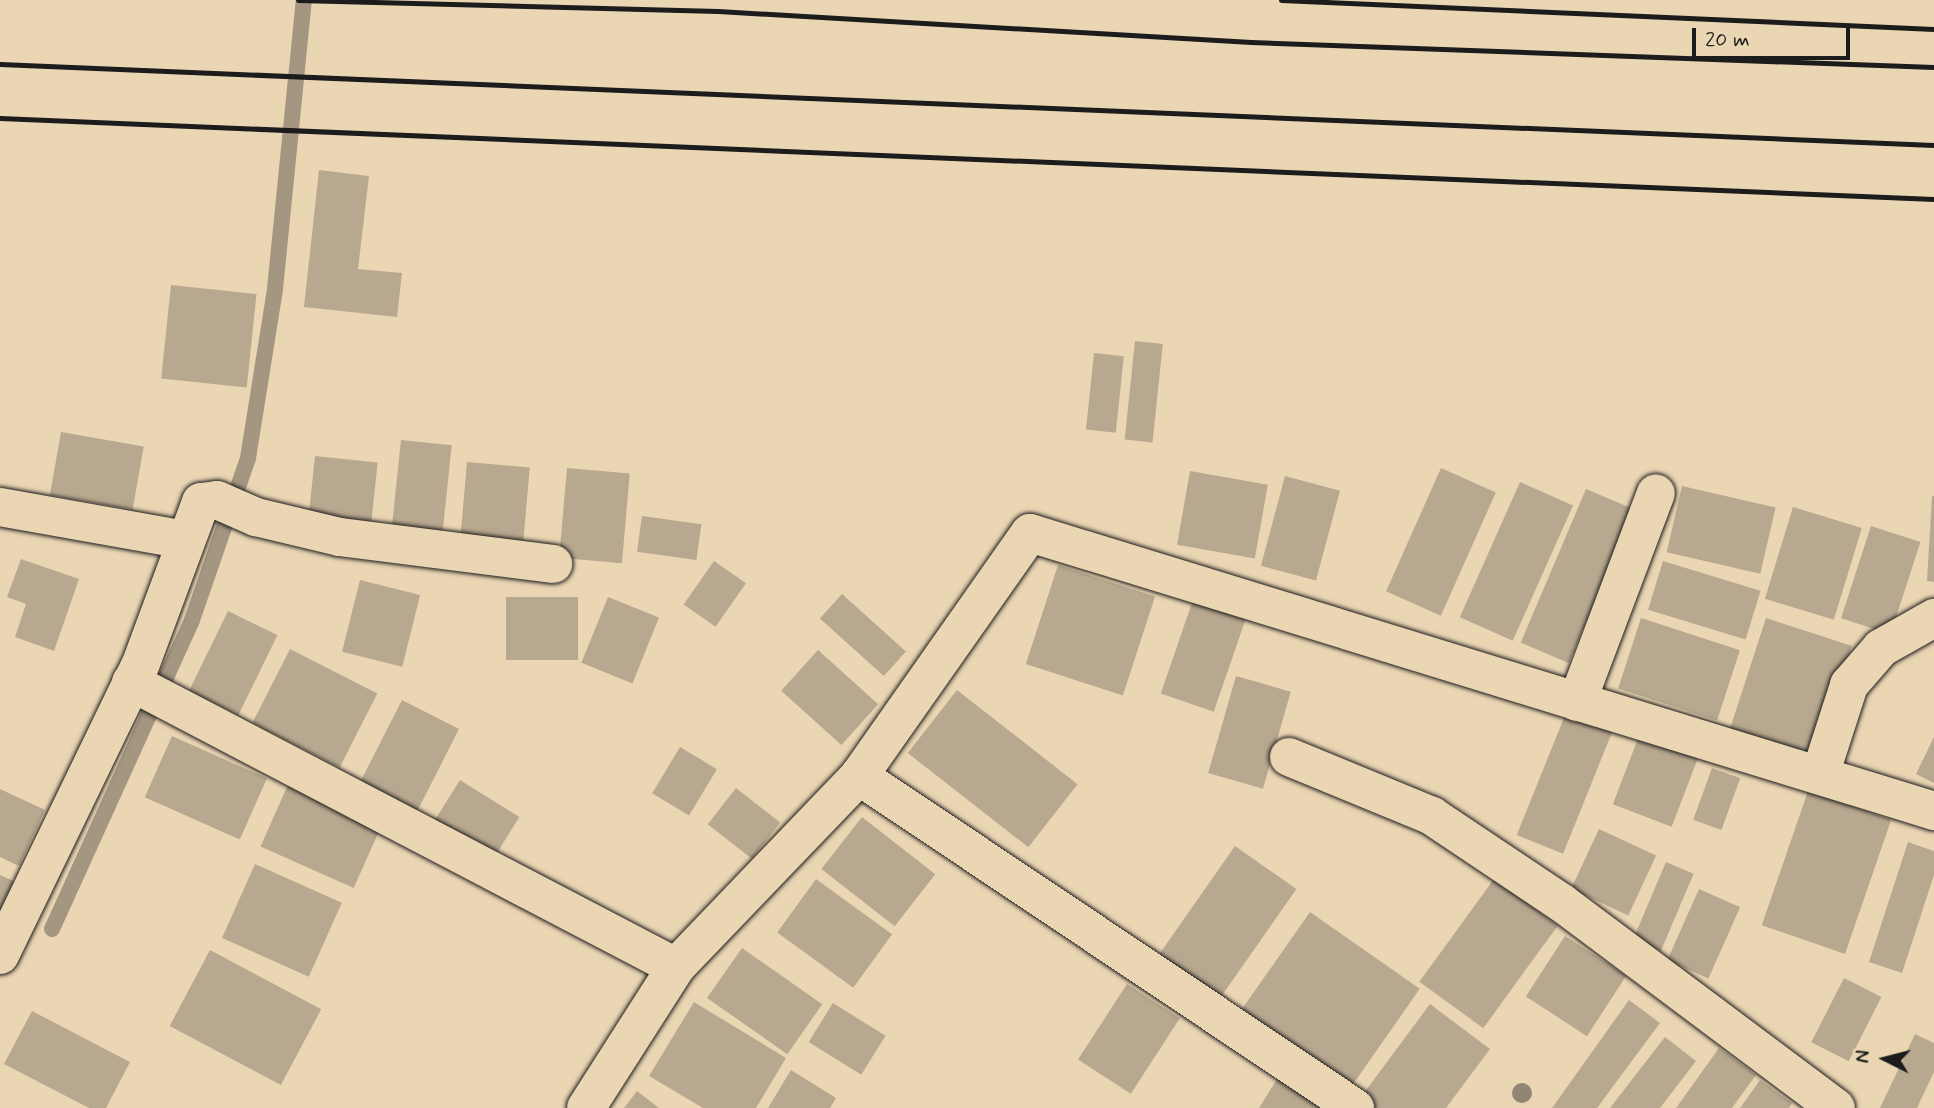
<!DOCTYPE html>
<html>
<head>
<meta charset="utf-8">
<style>
  body { margin:0 }
  #map { position:relative; width:1934px; height:1108px; overflow:hidden; background:#ebd6b4; font-family:Mynerve,sans-serif }
  div>[style] { position:absolute }
  .stream>* { height:16px; margin:-8px; padding:0 8px; transform-origin:8px; border-radius:8px; background:#a49680 }
  .building>* { inset:0; background:#b8a88f; transform-origin:0 0 }
  .roads { filter:drop-shadow(0 0 2px #1c1c1c) drop-shadow(0 0 2px #1c1c1c) }
  .street>* { height:38px; margin:-19px; padding:0 19px; transform-origin:19px; border-radius:19px; background:#ebd6b4 }
  .rail>* { height:5px; margin:-2.5px; padding:0 2.5px; transform-origin:2.5px; border-radius:2.5px; background:#1c1c1c }
  .trees>* { width:20px; height:20px; margin:-10px; border-radius:50%; background:#918672 }
  span { translate:-50% -50%; white-space:nowrap; text-align:center; line-height:1.15; -webkit-text-stroke:6px #ebd6b4; paint-order:stroke }
  .north { position:absolute; left:1850px; top:1024px; width:70px; height:70px; -webkit-text-stroke:5px #ebd6b4; paint-order:stroke; rotate:276deg; font-size:19px; font-weight:700; line-height:28px; text-align:center; color:#1c1c1c }
  .north::after { content:''; display:block; margin:auto; width:24px; height:32px; background:#1c1c1c; clip-path:polygon(50% 0,100% 100%,50% 72%,0 100%) }
  .scale { position:absolute; left:1692px; top:28px; width:158px; height:32px; box-sizing:border-box; border:4px solid #1c1c1c; border-top:0; padding-left:9px; font-size:21px; line-height:24px; white-space:nowrap; color:#1c1c1c; -webkit-text-stroke:5px #ebd6b4; paint-order:stroke }
</style>
</head>
<body>
<div id="map">
  <div class="stream">
    <i style="left:52px;top:929px;width:339px;rotate:-65.6deg"></i>
    <i style="left:192px;top:620px;width:171px;rotate:-70.9deg"></i>
    <i style="left:248px;top:458px;width:171px;rotate:-80.9deg"></i>
    <i style="left:275px;top:289px;width:290px;rotate:-84.3deg"></i>
  </div>
  <div class="building">
    <i style="clip-path:polygon(319px 170px,369px 176px,358px 269px,402px 273px,397px 317px,304px 307px)"></i>
    <i style="left:171px;top:285px;width:86px;height:94px;rotate:6deg"></i>
    <i style="left:1135px;top:341px;width:28px;height:99px;rotate:6deg"></i>
    <i style="left:1094px;top:353px;width:30px;height:77px;rotate:6deg"></i>
    <i style="left:61px;top:432px;width:84px;height:64px;rotate:10deg"></i>
    <i style="left:401px;top:440px;width:51px;height:92px;rotate:6deg"></i>
    <i style="left:315px;top:456px;width:63px;height:59px;rotate:6deg"></i>
    <i style="left:467px;top:462px;width:63px;height:84px;rotate:5deg"></i>
    <i style="left:567px;top:468px;width:63px;height:90px;rotate:5deg"></i>
    <i style="left:1441px;top:468px;width:60px;height:135px;rotate:24deg"></i>
    <i style="left:1190px;top:471px;width:79px;height:75px;rotate:10deg"></i>
    <i style="left:1285px;top:476px;width:57px;height:93px;rotate:15deg"></i>
    <i style="left:1520px;top:482px;width:58px;height:148px;rotate:24deg"></i>
    <i style="left:1682px;top:486px;width:96px;height:68px;rotate:13deg"></i>
    <i style="left:1586px;top:489px;width:52px;height:167px;rotate:23deg"></i>
    <i style="clip-path:polygon(1932px 496px,1934px 496px,1934px 582px,1927px 581px)"></i>
    <i style="left:1793px;top:507px;width:72px;height:96px;rotate:17deg"></i>
    <i style="left:642px;top:516px;width:60px;height:36px;rotate:8deg"></i>
    <i style="left:1871px;top:526px;width:52px;height:97px;rotate:18deg"></i>
    <i style="clip-path:polygon(21px 559px,79px 579px,54px 651px,15px 637px,26px 604px,7px 597px)"></i>
    <i style="left:714px;top:561px;width:39px;height:53px;rotate:35deg"></i>
    <i style="left:1663px;top:561px;width:102px;height:51px;rotate:17deg"></i>
    <i style="left:1058px;top:565px;width:102px;height:104px;rotate:18deg"></i>
    <i style="left:360px;top:580px;width:62px;height:74px;rotate:14deg"></i>
    <i style="left:842px;top:594px;width:86px;height:33px;rotate:42deg"></i>
    <i style="left:578px;top:597px;width:63px;height:72px;rotate:90deg"></i>
    <i style="left:608px;top:597px;width:55px;height:71px;rotate:22deg"></i>
    <i style="left:1194px;top:597px;width:56px;height:102px;rotate:19deg"></i>
    <i style="left:228px;top:611px;width:55px;height:89px;rotate:26deg"></i>
    <i style="left:1641px;top:618px;width:104px;height:74px;rotate:18deg"></i>
    <i style="left:1766px;top:618px;width:90px;height:116px;rotate:18deg"></i>
    <i style="left:290px;top:649px;width:98px;height:83px;rotate:27deg"></i>
    <i style="left:818px;top:650px;width:81px;height:55px;rotate:42deg"></i>
    <i style="left:1236px;top:676px;width:57px;height:101px;rotate:16deg"></i>
    <i style="left:957px;top:690px;width:153px;height:80px;rotate:38deg"></i>
    <i style="left:402px;top:700px;width:64px;height:97px;rotate:27deg"></i>
    <i style="left:1568px;top:708px;width:50px;height:137px;rotate:22deg"></i>
    <i style="left:172px;top:736px;width:104px;height:67px;rotate:24deg"></i>
    <i style="left:1639px;top:736px;width:63px;height:73px;rotate:21deg"></i>
    <i style="clip-path:polygon(1934px 737px,1934px 783px,1916px 774px)"></i>
    <i style="left:680px;top:747px;width:43px;height:54px;rotate:31deg"></i>
    <i style="left:1712px;top:768px;width:30px;height:55px;rotate:20deg"></i>
    <i style="left:291px;top:778px;width:102px;height:75px;rotate:24deg"></i>
    <i style="left:460px;top:780px;width:70px;height:52px;rotate:32deg"></i>
    <i style="left:736px;top:788px;width:56px;height:46px;rotate:38deg"></i>
    <i style="clip-path:polygon(0 789px,45px 810px,19px 866px,0 857px)"></i>
    <i style="left:1808px;top:791px;width:88px;height:142px;rotate:19deg"></i>
    <i style="left:862px;top:817px;width:93px;height:66px;rotate:38deg"></i>
    <i style="left:1599px;top:829px;width:63px;height:66px;rotate:25deg"></i>
    <i style="clip-path:polygon(1908px 842px,1934px 851px,1934px 875px,1902px 973px,1869px 962px)"></i>
    <i style="left:1235px;top:846px;width:75px;height:147px;rotate:35deg"></i>
    <i style="left:1666px;top:862px;width:30px;height:84px;rotate:23deg"></i>
    <i style="left:255px;top:864px;width:95px;height:81px;rotate:24deg"></i>
    <i style="clip-path:polygon(0 875px,18px 883px,0 926px)"></i>
    <i style="left:816px;top:879px;width:94px;height:66px;rotate:36deg"></i>
    <i style="left:1494px;top:879px;width:79px;height:127px;rotate:36deg"></i>
    <i style="left:1699px;top:889px;width:45px;height:78px;rotate:24deg"></i>
    <i style="left:1310px;top:912px;width:134px;height:128px;rotate:35deg"></i>
    <i style="left:1565px;top:936px;width:73px;height:72px;rotate:33deg"></i>
    <i style="left:742px;top:948px;width:98px;height:61px;rotate:35deg"></i>
    <i style="left:210px;top:950px;width:126px;height:86px;rotate:28deg"></i>
    <i style="left:1844px;top:978px;width:42px;height:72px;rotate:27deg"></i>
    <i style="left:1127px;top:984px;width:63px;height:90px;rotate:33deg"></i>
    <i style="clip-path:polygon(1629px 1000px,1660px 1023px,1597px 1108px,1552px 1108px)"></i>
    <i style="clip-path:polygon(694px 1002px,786px 1058px,756px 1108px,703px 1108px,649px 1076px)"></i>
    <i style="left:833px;top:1003px;width:62px;height:46px;rotate:32deg"></i>
    <i style="clip-path:polygon(1430px 1004px,1490px 1049px,1446px 1108px,1368px 1108px,1358px 1101px)"></i>
    <i style="clip-path:polygon(32px 1011px,130px 1062px,106px 1108px,89px 1108px,4px 1064px)"></i>
    <i style="clip-path:polygon(1915px 1034px,1934px 1043px,1934px 1072px,1917px 1108px,1880px 1108px)"></i>
    <i style="clip-path:polygon(1665px 1037px,1696px 1061px,1660px 1108px,1610px 1108px)"></i>
    <i style="clip-path:polygon(1719px 1048px,1756px 1075px,1732px 1108px,1676px 1108px)"></i>
    <i style="clip-path:polygon(791px 1070px,836px 1098px,830px 1108px,768px 1108px)"></i>
    <i style="clip-path:polygon(1279px 1076px,1329px 1108px,1259px 1108px)"></i>
    <i style="clip-path:polygon(1760px 1080px,1792px 1103px,1789px 1108px,1740px 1108px)"></i>
    <i style="clip-path:polygon(637px 1091px,659px 1108px,624px 1108px)"></i>
  </div>
  <div class="roads">
    <div class="street">
      <i style="left:0;top:507px;width:188px;rotate:10.1deg"></i>
      <i style="left:131px;top:682px;width:615px;rotate:27.61deg"></i>
      <i style="left:1577px;top:702px;width:223px;rotate:-69.3deg"></i>
      <i style="left:1289px;top:757px;width:155px;rotate:22.4deg"></i>
      <i style="left:1432px;top:816px;width:156px;rotate:33.8deg"></i>
      <i style="left:1562px;top:903px;width:342px;rotate:36.8deg"></i>
      <i style="left:1820px;top:775px;width:95px;rotate:-72.1deg"></i>
      <i style="left:1849px;top:685px;width:49px;rotate:-49.1deg"></i>
      <i style="left:1881px;top:648px;width:61px;rotate:-29.5deg"></i>
      <i style="left:859px;top:776px;width:597px;rotate:33.8deg"></i>
      <i style="left:0;top:955px;width:321px;rotate:-64.2deg"></i>
      <i style="left:140px;top:666px;width:175px;rotate:-69.6deg"></i>
      <i style="left:201px;top:502px;width:16px;rotate:-7deg"></i>
      <i style="left:217px;top:500px;width:43px;rotate:23.6deg"></i>
      <i style="left:256px;top:517px;width:86px;rotate:13.4deg"></i>
      <i style="left:340px;top:537px;width:215px;rotate:7.2deg"></i>
      <i style="left:586px;top:1108px;width:167px;rotate:-57.4deg"></i>
      <i style="left:676px;top:967px;width:265px;rotate:-46.2deg"></i>
      <i style="left:859px;top:776px;width:297px;rotate:-54.9deg"></i>
      <i style="left:1030px;top:533px;width:946px;rotate:17.09deg"></i>
    </div>
  </div>
  <div class="rail">
    <i style="left:298px;top:0;width:420px;rotate:1.5deg"></i>
    <i style="left:718px;top:11px;width:534px;rotate:3.33deg"></i>
    <i style="left:1251px;top:42px;width:683px;rotate:2.1deg"></i>
    <i style="left:1281px;top:0;width:654px;rotate:2.54deg"></i>
    <i style="left:0;top:64px;width:1936px;rotate:2.4deg"></i>
    <i style="left:0;top:118px;width:1936px;rotate:2.4deg"></i>
  </div>
  <div class="trees">
    <i style="left:1522px;top:1093px"></i>
  </div>
  <div class="north">N</div>
  <div class="scale">20 m</div>
</div>
</body>
</html>
